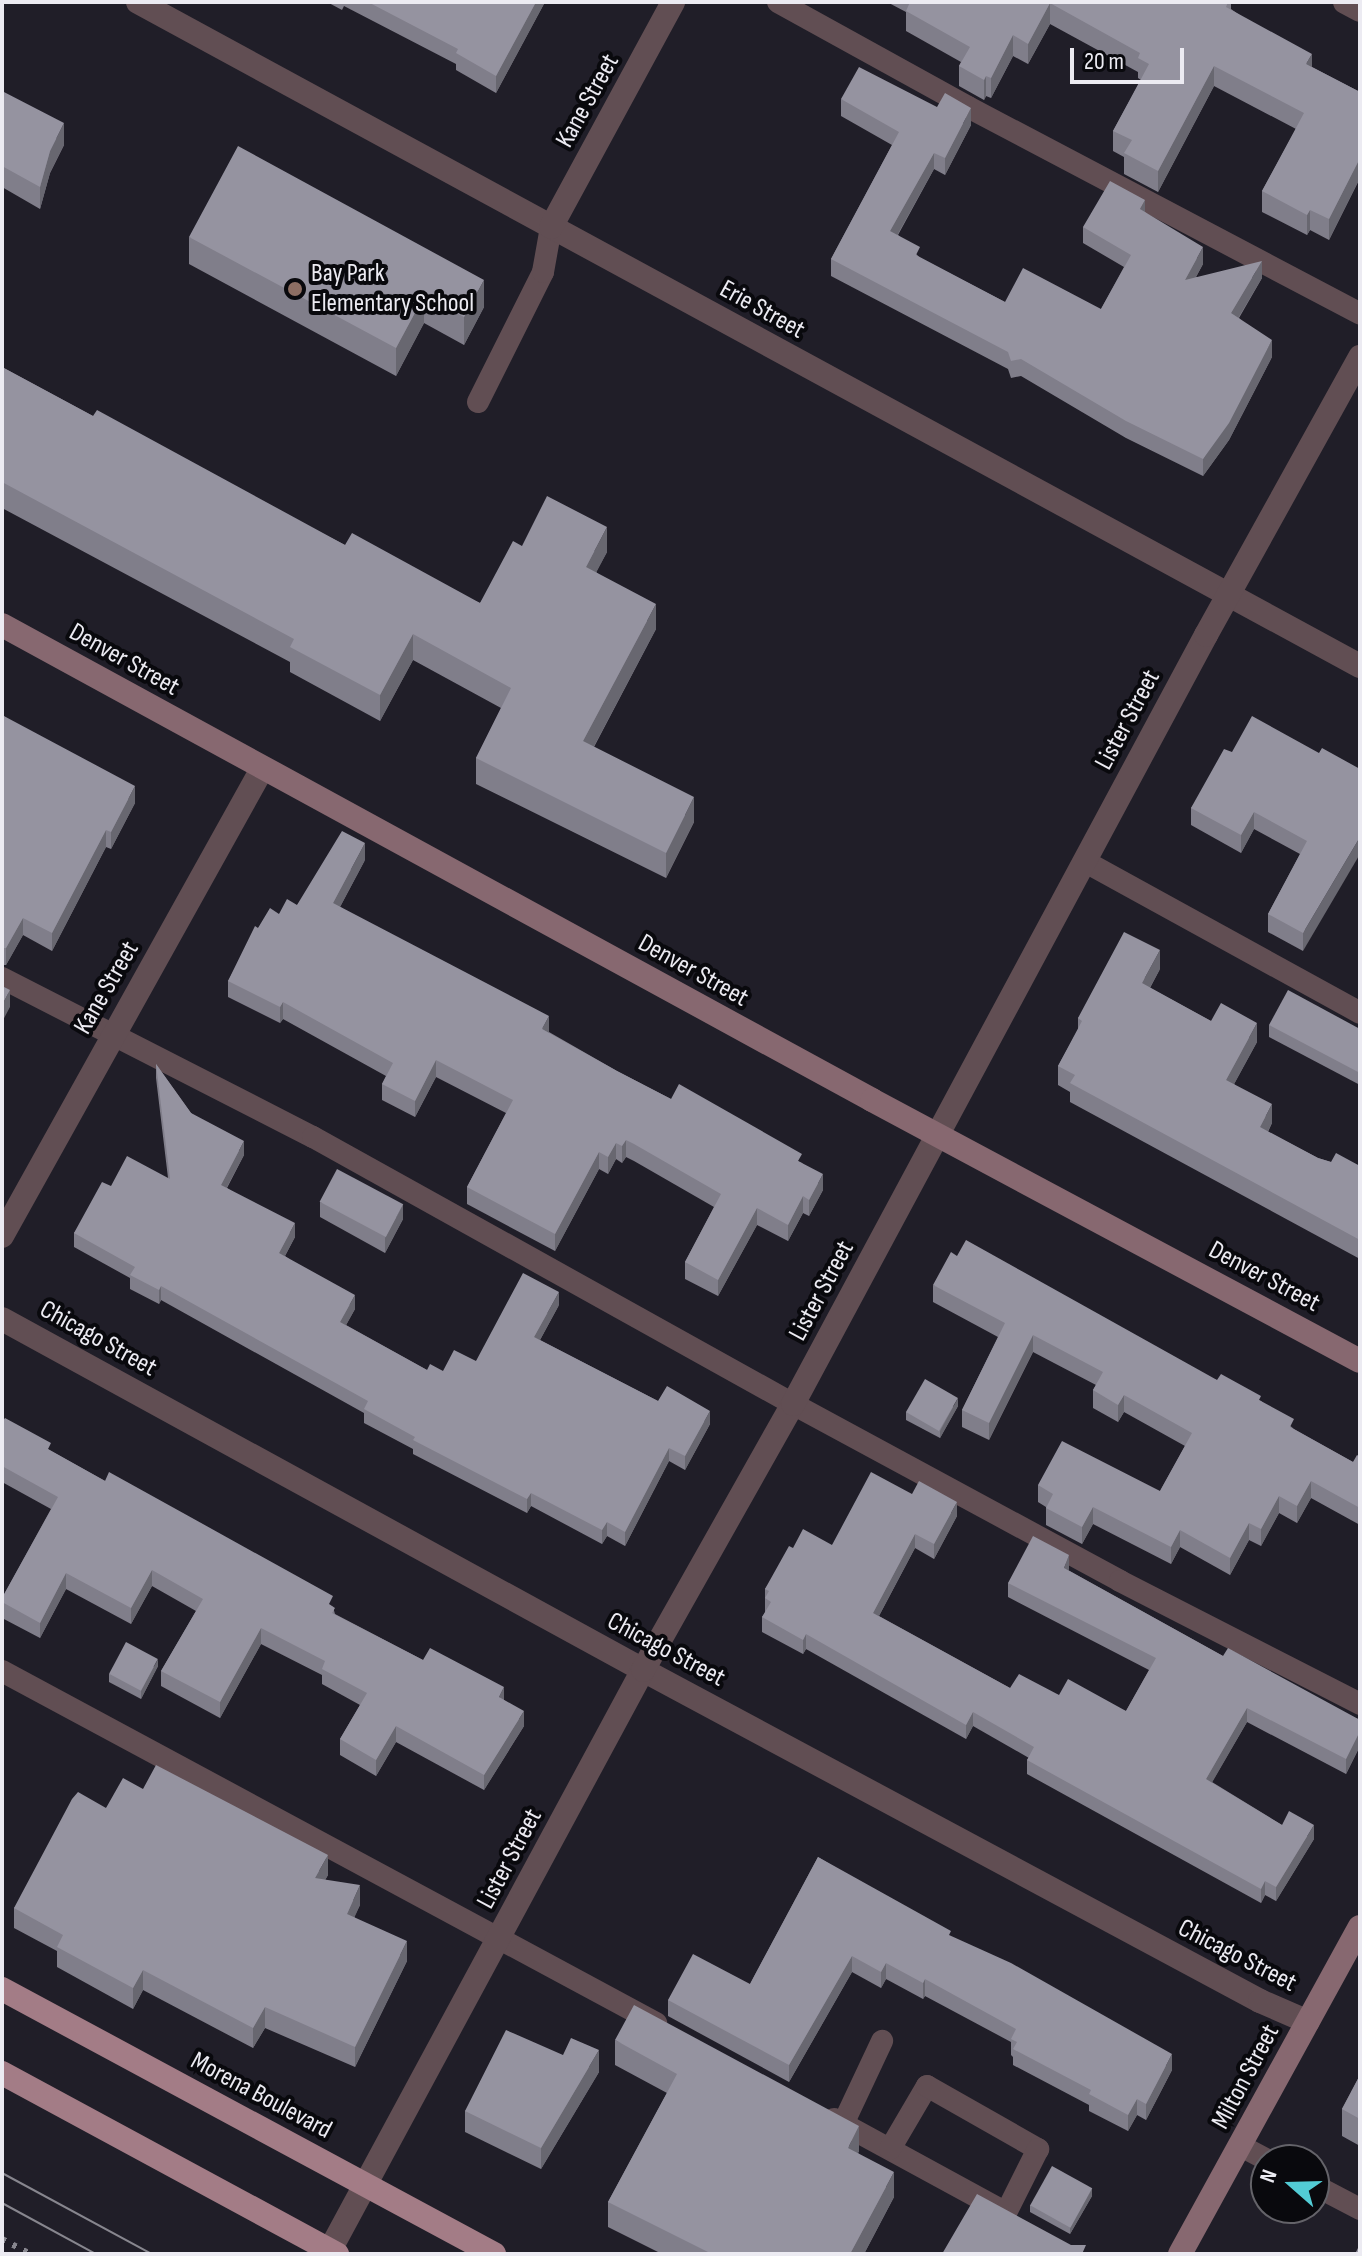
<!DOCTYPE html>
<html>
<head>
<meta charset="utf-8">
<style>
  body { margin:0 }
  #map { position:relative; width:1362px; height:2256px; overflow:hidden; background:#201e28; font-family:"Sofia Sans Condensed",sans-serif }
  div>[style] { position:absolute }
  .lane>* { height:22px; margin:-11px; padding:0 11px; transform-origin:11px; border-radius:11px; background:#614e53 }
  .street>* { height:24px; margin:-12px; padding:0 12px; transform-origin:12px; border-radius:12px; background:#614e53 }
  .secondary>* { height:24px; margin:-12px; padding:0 12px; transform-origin:12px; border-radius:12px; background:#876870 }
  .primary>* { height:24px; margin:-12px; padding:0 12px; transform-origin:12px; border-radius:12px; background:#a37c86 }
  .tram>* { height:2px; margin:-1px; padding:0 1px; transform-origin:1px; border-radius:1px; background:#87868e }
  .rail>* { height:6px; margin-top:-3px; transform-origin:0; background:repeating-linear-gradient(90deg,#87868e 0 4px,transparent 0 12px) }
  .wall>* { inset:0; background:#807e8a }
  .shaded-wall>* { inset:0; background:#686770 }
  .building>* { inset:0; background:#9593a0; transform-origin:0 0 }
  .dots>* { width:22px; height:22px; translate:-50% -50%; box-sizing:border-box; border:4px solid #09090d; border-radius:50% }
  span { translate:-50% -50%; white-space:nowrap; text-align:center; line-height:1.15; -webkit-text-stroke:8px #09090d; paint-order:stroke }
  .street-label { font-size:26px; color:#ecebf2 }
  .poi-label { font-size:26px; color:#ecebf2 }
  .left { translate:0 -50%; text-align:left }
  .frame { position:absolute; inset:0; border:4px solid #ecebf2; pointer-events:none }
  .north { position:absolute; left:1250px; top:2144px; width:80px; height:80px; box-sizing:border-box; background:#09090d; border:2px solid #646369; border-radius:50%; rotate:290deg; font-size:22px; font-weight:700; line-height:32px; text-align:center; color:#ecebf2 }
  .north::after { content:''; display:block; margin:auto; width:28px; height:36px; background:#52ccd5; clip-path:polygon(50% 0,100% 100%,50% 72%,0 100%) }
  .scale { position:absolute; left:1070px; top:48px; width:114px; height:36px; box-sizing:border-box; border:4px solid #ecebf2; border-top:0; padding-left:10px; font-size:24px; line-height:28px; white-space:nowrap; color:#ecebf2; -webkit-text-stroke:6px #09090d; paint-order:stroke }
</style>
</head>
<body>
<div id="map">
  <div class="lane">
    <i style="left:778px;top:2px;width:217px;rotate:28.9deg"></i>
    <i style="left:968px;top:107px;width:443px;rotate:27.8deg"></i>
    <i style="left:478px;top:402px;width:145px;rotate:-63.4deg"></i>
    <i style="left:543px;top:272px;width:46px;rotate:-79.9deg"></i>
    <i style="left:1084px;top:861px;width:315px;rotate:28.8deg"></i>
    <i style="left:2px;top:978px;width:349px;rotate:27.1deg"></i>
    <i style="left:313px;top:1137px;width:549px;rotate:29.08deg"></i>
    <i style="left:793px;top:1404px;width:372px;rotate:28.4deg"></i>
    <i style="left:1120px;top:1581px;width:270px;rotate:27.1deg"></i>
    <i style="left:2px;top:1671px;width:743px;rotate:28.29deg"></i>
    <i style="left:834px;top:2119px;width:190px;rotate:28.6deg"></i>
    <i style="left:843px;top:2124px;width:92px;rotate:-64.8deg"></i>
    <i style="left:1241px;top:2146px;width:30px;rotate:28deg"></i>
    <i style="left:890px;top:2149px;width:73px;rotate:-59.6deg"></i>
    <i style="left:927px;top:2086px;width:128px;rotate:29.6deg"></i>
    <i style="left:1038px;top:2149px;width:72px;rotate:116.6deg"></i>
    <i style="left:1314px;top:2185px;width:52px;rotate:27.6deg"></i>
  </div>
  <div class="street">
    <i style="left:138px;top:2px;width:1391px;rotate:28.52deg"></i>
    <i style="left:1345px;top:2px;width:17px;rotate:28deg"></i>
    <i style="left:551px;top:227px;width:256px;rotate:-61.5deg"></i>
    <i style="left:2px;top:1236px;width:534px;rotate:-60.89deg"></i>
    <i style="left:2px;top:1319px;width:731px;rotate:28.7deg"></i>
    <i style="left:643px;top:1670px;width:700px;rotate:28.21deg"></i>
    <i style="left:1260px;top:2001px;width:52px;rotate:23.6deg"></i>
    <i style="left:330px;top:2250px;width:659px;rotate:-61.65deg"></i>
    <i style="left:643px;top:1670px;width:305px;rotate:-60.6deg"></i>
    <i style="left:793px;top:1404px;width:873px;rotate:-61.76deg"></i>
    <i style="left:1206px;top:635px;width:318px;rotate:-61deg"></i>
  </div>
  <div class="secondary">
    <i style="left:2px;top:625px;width:991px;rotate:28.63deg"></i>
    <i style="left:872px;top:1100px;width:553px;rotate:28.14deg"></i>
    <i style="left:1180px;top:2254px;width:373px;rotate:-61.2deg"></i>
  </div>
  <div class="primary">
    <i style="left:2px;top:1989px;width:559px;rotate:28.31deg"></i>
    <i style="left:2px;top:2073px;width:381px;rotate:28.4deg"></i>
  </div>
  <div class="tram">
    <i style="left:2px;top:2173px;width:170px;rotate:28.4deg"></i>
    <i style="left:2px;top:2203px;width:107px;rotate:28.5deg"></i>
  </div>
  <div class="rail">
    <i style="left:2px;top:2239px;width:32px;rotate:28deg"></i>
  </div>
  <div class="wall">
    <i style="clip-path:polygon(327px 2px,545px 2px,496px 93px,456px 70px,456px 64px,344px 6px,342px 10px)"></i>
    <i style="clip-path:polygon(887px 2px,1231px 2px,1231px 9px,1312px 67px,1360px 92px,1360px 183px,1358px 182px,1329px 240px,1310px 230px,1307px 235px,1262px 212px,1262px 191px,1296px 129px,1214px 86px,1158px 192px,1124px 174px,1124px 157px,1113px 151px,1113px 131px,1141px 80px,1138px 78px,1138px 72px,1050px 24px,1028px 64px,1013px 56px,991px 98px,986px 96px,984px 100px,959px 86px,959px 66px,961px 62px,906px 31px,906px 12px)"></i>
    <i style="clip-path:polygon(2px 91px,64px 145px,50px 173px,40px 209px,2px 187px)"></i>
    <i style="clip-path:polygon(841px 99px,971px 125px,945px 175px,934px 169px,898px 235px,920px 258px,1005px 302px,1101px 309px,1124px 267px,1083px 243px,1083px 227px,1145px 212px,1203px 264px,1196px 277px,1262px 278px,1239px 318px,1272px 357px,1229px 440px,1203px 476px,1126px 438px,1021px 376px,1011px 378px,1008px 369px,831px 276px,831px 259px,892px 145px,841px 116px)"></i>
    <i style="clip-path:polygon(189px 237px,484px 307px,464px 345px,424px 323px,396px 376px,189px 264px)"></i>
    <i style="clip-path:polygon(2px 367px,93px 416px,345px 545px,480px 603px,522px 546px,607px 552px,596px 572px,656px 629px,594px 747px,694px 822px,666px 878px,476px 784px,476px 758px,501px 708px,413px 660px,380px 721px,290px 672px,290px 662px,2px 508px)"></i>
    <i style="clip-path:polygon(2px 715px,135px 803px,111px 849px,106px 847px,52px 951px,23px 935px,6px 965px,2px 965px)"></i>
    <i style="clip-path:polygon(1232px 752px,1319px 753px,1303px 951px,1268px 932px,1268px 914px,1300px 854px,1254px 829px,1241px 853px,1191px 825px,1191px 808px)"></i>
    <i style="clip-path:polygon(365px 860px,340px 907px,549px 1032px,617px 1071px,671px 1099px,802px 1163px,823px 1190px,809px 1216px,803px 1213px,788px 1241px,757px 1225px,718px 1296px,685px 1279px,685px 1262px,714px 1207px,634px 1161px,626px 1157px,622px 1163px,616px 1159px,608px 1174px,599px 1169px,555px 1251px,467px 1204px,467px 1187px,506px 1113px,436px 1077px,415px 1117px,382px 1100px,382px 1084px,386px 1076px,283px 1019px,280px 1023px,228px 997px,228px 981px,258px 928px,279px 914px,297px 905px)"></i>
    <i style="clip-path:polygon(1160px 969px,1150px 988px,1211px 1021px,1257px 1042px,1234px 1084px,1272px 1123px,1268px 1132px,1318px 1158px,1331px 1162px,1360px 1166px,1360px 1259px,1070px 1102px,1070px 1092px,1058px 1085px,1058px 1066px,1078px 1030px,1078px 1018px)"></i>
    <i style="clip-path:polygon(1269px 1025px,1360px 1029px,1360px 1085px,1269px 1037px)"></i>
    <i style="clip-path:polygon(156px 1064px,191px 1113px,244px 1155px,227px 1188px,295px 1237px,285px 1256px,355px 1309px,346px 1325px,427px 1370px,443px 1371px,476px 1361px,559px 1305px,540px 1340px,658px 1401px,710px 1424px,685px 1470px,669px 1461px,625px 1546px,607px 1536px,602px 1544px,531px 1506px,527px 1513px,413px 1454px,413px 1449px,364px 1423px,364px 1413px,161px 1300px,159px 1304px,130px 1289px,130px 1278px,74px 1247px,74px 1233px,111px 1186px,168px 1178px,156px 1078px)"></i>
    <i style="clip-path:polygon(320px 1202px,403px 1219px,385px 1253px,320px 1217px)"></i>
    <i style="clip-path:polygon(933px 1285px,1217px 1380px,1261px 1401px,1294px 1429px,1353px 1462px,1360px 1457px,1360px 1525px,1311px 1498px,1297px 1523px,1279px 1513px,1261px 1546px,1249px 1540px,1230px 1575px,1180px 1547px,1171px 1564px,1093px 1524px,1082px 1544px,1046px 1525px,1046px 1507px,1038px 1502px,1038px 1485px,1160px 1491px,1185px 1446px,1124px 1412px,1118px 1422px,1093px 1408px,1093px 1390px,1096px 1385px,1033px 1352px,989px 1440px,962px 1427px,962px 1410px,998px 1337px,933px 1302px)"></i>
    <i style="clip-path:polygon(958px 1406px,940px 1438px,906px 1420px,906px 1412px)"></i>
    <i style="clip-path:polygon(2px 1422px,51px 1451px,333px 1607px,335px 1614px,423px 1660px,504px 1700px,524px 1726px,484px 1790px,396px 1742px,376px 1776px,340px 1755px,340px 1739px,360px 1705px,322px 1684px,322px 1675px,261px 1644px,220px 1718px,161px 1686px,161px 1671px,196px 1611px,152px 1586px,131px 1624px,66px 1589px,40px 1638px,2px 1618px,2px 1598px,51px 1509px,2px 1482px)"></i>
    <i style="clip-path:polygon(912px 1494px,957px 1516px,934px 1559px,915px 1548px,879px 1616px,1010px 1688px,1059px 1695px,1126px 1711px,1149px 1670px,1008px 1597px,1008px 1583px,1069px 1569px,1068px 1570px,1223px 1656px,1360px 1720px,1360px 1746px,1346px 1774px,1247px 1722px,1212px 1782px,1282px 1825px,1314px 1839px,1276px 1901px,1265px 1895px,1261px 1903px,1027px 1774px,1027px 1760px,1029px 1758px,973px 1726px,966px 1739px,806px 1649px,803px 1654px,762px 1632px,762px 1617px,765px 1613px,765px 1589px,793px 1548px,832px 1545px)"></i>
    <i style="clip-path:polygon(158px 1666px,141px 1699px,109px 1682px,109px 1674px)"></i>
    <i style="clip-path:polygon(143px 1789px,328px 1875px,325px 1880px,360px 1905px,354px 1917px,407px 1961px,355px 2067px,265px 2028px,253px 2048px,143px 1990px,133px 2009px,57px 1967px,57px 1951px,14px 1928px,14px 1908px,106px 1808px)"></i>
    <i style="clip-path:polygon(818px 1857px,1172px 2070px,1146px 2120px,1137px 2115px,1128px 2131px,1089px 2111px,1089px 2105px,1013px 2065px,1013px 2057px,1011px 2055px,1011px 2042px,925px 1996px,923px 1999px,886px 1979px,881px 1988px,852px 1972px,789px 2082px,668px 2016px,668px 2000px,750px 1984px)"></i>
    <i style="clip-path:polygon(615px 2040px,859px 2151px,858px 2153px,894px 2197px,864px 2254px,662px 2254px,608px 2227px,608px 2202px,667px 2093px,615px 2065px)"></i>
    <i style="clip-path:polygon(563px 2055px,599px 2072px,541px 2169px,465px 2132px,465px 2111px)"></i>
    <i style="clip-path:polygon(1360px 2075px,1360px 2146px,1342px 2136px,1342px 2109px)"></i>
    <i style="clip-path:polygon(1092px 2196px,1070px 2234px,1030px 2212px,1030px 2205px)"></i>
  </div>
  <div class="shaded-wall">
    <i style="clip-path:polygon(536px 2px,545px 2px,496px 93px,496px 76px)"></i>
    <i style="clip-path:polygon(1050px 3px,1050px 24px,1028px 64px,1028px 44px)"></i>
    <i style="clip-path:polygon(1013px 35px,1013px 56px,991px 98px,991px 78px)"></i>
    <i style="clip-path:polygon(1312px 54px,1312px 75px,1306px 64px)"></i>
    <i style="clip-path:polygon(1214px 66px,1214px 86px,1158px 192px,1158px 171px)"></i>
    <i style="clip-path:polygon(986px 76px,986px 96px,984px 100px,984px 80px)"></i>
    <i style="clip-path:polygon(971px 108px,971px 125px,945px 175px,945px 158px)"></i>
    <i style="clip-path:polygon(64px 123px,64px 145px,50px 173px,40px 209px,40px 187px,50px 151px)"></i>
    <i style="clip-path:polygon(934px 153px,934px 169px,890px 248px,890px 231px)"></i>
    <i style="clip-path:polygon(1358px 162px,1358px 182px,1329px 240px,1329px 219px)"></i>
    <i style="clip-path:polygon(1145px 200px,1145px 216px,1140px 209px)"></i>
    <i style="clip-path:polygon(1310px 210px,1310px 230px,1307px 235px,1307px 215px)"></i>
    <i style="clip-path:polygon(1203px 247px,1203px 264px,1185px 297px,1185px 280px)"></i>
    <i style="clip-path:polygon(1262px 261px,1262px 278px,1231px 330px,1231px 313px)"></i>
    <i style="clip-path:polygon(484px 280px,484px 307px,464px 345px,464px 317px)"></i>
    <i style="clip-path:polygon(424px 296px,424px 323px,396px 376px,396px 348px)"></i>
    <i style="clip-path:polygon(1272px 340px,1272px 357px,1229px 440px,1203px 476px,1203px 459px)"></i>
    <i style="clip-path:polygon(607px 527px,607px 552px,586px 592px,586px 567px)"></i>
    <i style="clip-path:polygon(656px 604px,656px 629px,583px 767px,583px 741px)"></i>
    <i style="clip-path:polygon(413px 634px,413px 660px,380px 721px,380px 695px)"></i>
    <i style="clip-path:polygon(135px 786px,135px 803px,111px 849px,111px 832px)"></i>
    <i style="clip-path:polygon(694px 797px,694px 822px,666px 878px,666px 853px)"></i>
    <i style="clip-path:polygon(1254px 812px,1254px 829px,1241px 853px,1241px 835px)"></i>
    <i style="clip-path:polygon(106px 830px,106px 847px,52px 951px,52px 933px)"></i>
    <i style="clip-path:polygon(1360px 837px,1360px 854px,1303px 951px,1303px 933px)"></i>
    <i style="clip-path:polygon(365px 843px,365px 860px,333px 920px,333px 903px)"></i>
    <i style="clip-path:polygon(23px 918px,23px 935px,6px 965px,6px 948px)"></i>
    <i style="clip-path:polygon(1160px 950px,1160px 969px,1142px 1002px,1142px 983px)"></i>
    <i style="clip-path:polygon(10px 990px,10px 1007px,2px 1022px,2px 1005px)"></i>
    <i style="clip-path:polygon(283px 1002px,283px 1019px,280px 1023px,280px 1007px)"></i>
    <i style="clip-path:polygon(549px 1016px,549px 1033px,542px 1029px)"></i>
    <i style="clip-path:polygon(1257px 1023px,1257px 1042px,1226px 1099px,1226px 1080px)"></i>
    <i style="clip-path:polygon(436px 1060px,436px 1077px,415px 1117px,415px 1101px)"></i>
    <i style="clip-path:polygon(1272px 1104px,1272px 1123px,1260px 1146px,1260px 1127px)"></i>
    <i style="clip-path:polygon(626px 1140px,626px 1157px,622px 1163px,622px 1146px)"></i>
    <i style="clip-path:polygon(244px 1141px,244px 1155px,221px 1198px,221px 1185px)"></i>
    <i style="clip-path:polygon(616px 1143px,616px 1159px,608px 1174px,608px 1157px)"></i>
    <i style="clip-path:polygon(599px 1152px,599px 1169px,555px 1251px,555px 1234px)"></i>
    <i style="clip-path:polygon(823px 1174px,823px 1190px,809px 1216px,809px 1200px)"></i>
    <i style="clip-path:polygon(803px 1196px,803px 1213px,788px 1241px,788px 1225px)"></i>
    <i style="clip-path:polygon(403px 1204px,403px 1219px,385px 1253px,385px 1238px)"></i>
    <i style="clip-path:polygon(757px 1208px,757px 1225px,718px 1296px,718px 1280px)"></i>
    <i style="clip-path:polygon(295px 1223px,295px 1237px,279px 1267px,279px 1253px)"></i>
    <i style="clip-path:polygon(161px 1286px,161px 1300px,159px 1304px,159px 1290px)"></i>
    <i style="clip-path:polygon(559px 1292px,559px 1305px,534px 1351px,534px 1337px)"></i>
    <i style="clip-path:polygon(355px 1295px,355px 1309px,340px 1336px,340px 1322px)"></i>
    <i style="clip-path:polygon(1033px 1335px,1033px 1352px,989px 1440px,989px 1423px)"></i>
    <i style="clip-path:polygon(1124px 1395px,1124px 1412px,1118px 1422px,1118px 1405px)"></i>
    <i style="clip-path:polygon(958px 1398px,958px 1406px,940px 1438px,940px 1431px)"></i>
    <i style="clip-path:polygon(710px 1411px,710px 1424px,685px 1470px,685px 1456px)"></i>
    <i style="clip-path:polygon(669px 1448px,669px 1461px,625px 1546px,625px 1532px)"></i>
    <i style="clip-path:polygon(1311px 1481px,1311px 1498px,1297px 1523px,1297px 1506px)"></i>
    <i style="clip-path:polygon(531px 1493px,531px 1506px,527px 1513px,527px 1499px)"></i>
    <i style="clip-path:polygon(1279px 1496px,1279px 1513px,1261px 1546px,1261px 1529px)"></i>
    <i style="clip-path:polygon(957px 1502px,957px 1516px,934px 1559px,934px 1544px)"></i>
    <i style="clip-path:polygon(1093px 1507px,1093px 1524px,1082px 1544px,1082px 1527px)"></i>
    <i style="clip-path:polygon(607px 1522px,607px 1536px,602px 1544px,602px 1530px)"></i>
    <i style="clip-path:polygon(1249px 1523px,1249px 1540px,1230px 1575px,1230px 1558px)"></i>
    <i style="clip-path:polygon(1180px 1530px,1180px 1547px,1171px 1564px,1171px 1547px)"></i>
    <i style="clip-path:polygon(915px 1534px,915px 1548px,873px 1627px,873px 1613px)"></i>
    <i style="clip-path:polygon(1069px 1555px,1069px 1569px,1064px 1583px,1064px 1568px)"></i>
    <i style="clip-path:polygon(152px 1570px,152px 1586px,131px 1624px,131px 1608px)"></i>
    <i style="clip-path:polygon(66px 1573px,66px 1589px,40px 1638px,40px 1623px)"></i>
    <i style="clip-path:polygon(261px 1628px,261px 1644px,220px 1718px,220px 1702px)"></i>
    <i style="clip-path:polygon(806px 1634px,806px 1649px,803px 1654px,803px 1640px)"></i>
    <i style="clip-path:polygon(158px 1659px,158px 1666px,141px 1699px,141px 1691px)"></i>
    <i style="clip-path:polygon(504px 1687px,504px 1703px,499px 1697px)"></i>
    <i style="clip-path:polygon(1247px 1708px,1247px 1722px,1206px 1793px,1206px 1779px)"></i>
    <i style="clip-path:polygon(524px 1711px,524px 1726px,484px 1790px,484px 1775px)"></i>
    <i style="clip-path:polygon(973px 1712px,973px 1726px,966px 1739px,966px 1725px)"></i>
    <i style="clip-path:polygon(396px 1726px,396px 1742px,376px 1776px,376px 1760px)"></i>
    <i style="clip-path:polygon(1360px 1731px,1360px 1746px,1346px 1774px,1346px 1759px)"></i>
    <i style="clip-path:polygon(1314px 1825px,1314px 1839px,1276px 1901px,1276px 1887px)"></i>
    <i style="clip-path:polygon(328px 1855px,328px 1875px,315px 1899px,315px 1878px)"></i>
    <i style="clip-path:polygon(1265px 1881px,1265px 1895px,1261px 1903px,1261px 1889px)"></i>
    <i style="clip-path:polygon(360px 1885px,360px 1905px,347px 1934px,347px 1914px)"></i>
    <i style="clip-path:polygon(407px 1941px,407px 1961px,355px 2067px,355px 2047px)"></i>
    <i style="clip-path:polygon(852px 1956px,852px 1972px,789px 2082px,789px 2065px)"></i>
    <i style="clip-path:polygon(886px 1963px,886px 1979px,881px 1988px,881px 1972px)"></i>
    <i style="clip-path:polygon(143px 1970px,143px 1990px,133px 2009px,133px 1988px)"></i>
    <i style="clip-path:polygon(925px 1979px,925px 1996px,923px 1999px,923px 1983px)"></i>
    <i style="clip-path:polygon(265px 2007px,265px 2028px,253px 2048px,253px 2028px)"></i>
    <i style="clip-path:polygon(599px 2050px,599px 2072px,541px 2169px,541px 2148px)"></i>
    <i style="clip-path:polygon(1172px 2054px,1172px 2070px,1146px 2120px,1146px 2104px)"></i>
    <i style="clip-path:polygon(1137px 2099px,1137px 2115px,1128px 2131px,1128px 2115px)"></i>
    <i style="clip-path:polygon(859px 2126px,859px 2151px,848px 2173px,848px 2148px)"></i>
    <i style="clip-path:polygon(894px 2172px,894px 2197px,864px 2254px,850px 2254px)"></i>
    <i style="clip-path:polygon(1092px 2188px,1092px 2196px,1070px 2234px,1070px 2226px)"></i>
  </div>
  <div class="building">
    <i style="clip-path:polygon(368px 2px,536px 2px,496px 76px,456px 53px,458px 49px)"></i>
    <i style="clip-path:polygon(910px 2px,1228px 2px,1226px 7px,1312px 54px,1306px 64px,1360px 92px,1360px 163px,1358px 162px,1329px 219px,1310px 210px,1307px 215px,1262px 191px,1304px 113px,1214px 66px,1158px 171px,1124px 153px,1132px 140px,1113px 131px,1149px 64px,1138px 58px,1140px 53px,1050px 3px,1028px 44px,1013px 35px,991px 78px,986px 76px,984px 80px,959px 66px,970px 47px,906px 11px)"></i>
    <i style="clip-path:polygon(859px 67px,937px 107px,945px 93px,971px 108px,945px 158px,934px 153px,890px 231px,920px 247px,916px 255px,1005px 302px,1023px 268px,1101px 309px,1131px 255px,1083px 227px,1110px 181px,1145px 200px,1140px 209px,1203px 247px,1185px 280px,1262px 261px,1231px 313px,1272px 340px,1229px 423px,1203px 459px,1126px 421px,1021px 359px,1011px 361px,1008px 352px,831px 259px,899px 132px,841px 99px)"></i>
    <i style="clip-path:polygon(2px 91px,64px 123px,50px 151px,40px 187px,2px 166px)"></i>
    <i style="clip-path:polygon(238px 146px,484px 280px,464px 317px,424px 296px,396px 348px,189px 237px)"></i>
    <i style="clip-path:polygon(2px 367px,93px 416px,97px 410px,345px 545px,352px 533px,480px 603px,513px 541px,522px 546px,547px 496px,607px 527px,586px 567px,656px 604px,583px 741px,694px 797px,666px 853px,476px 758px,511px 688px,413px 634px,380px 695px,290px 647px,294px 639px,2px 482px)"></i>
    <i style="clip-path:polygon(2px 715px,135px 786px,111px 832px,106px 830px,52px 933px,23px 918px,6px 948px,2px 948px)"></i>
    <i style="clip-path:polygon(1252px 716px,1319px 753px,1322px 748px,1360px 769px,1360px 837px,1303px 933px,1268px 914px,1307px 841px,1254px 812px,1241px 835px,1191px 808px,1224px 749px,1232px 752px)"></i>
    <i style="clip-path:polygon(342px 831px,365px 843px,333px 903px,549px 1016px,542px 1029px,617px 1071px,671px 1099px,679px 1084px,802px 1154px,798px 1161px,823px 1174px,809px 1200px,803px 1196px,788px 1225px,757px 1208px,718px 1280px,685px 1262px,721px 1194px,634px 1144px,626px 1140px,622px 1146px,616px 1143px,608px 1157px,599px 1152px,555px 1234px,467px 1187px,513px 1100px,436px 1060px,415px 1101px,382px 1084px,393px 1063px,283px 1002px,280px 1007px,228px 981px,255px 926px,258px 928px,270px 908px,279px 914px,287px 899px,297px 905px)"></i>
    <i style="clip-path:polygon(1124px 932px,1160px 950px,1142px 983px,1211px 1021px,1221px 1003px,1257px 1023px,1226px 1080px,1272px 1104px,1260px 1127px,1318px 1158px,1331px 1162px,1336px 1153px,1360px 1166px,1360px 1240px,1070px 1083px,1075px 1075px,1058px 1066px,1082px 1021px,1078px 1018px)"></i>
    <i style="clip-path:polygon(2px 986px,10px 990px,2px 1005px)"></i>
    <i style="clip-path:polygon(1288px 990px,1360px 1029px,1360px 1073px,1269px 1025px)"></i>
    <i style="clip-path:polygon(156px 1064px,191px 1113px,244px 1141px,221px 1185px,295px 1223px,279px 1253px,355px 1295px,340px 1322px,427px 1370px,430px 1364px,443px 1371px,454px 1350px,476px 1361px,523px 1273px,559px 1292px,534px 1337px,658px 1401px,667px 1386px,710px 1411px,685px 1456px,669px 1448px,625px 1532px,607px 1522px,602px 1530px,531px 1493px,527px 1499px,413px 1440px,415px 1437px,364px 1409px,368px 1401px,161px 1286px,159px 1290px,130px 1275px,135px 1267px,74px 1233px,102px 1182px,111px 1186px,127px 1156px,170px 1179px)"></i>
    <i style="left:337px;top:1169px;width:75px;height:37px;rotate:28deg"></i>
    <i style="clip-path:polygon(966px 1240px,1217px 1380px,1221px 1374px,1261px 1396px,1259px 1400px,1294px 1419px,1290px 1427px,1353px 1462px,1357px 1455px,1360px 1457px,1360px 1508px,1311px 1481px,1297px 1506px,1279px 1496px,1261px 1529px,1249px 1523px,1230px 1558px,1180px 1530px,1171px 1547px,1093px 1507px,1082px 1527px,1046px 1508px,1053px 1494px,1038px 1485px,1062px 1441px,1160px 1491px,1192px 1433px,1124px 1395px,1118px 1405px,1093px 1390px,1103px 1372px,1033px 1335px,989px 1423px,962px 1410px,1005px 1323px,933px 1285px,951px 1252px,957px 1256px)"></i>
    <i style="left:925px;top:1379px;width:38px;height:38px;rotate:30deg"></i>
    <i style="clip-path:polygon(5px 1418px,51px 1443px,48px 1449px,105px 1481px,109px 1472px,333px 1596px,329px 1604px,335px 1608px,332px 1613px,423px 1660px,430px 1648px,504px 1687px,499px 1697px,524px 1711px,484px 1775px,396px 1726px,376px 1760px,340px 1739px,367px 1693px,322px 1669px,325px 1661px,261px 1628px,220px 1702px,161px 1671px,203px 1599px,152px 1570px,131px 1608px,66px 1573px,40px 1623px,2px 1602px,2px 1598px,58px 1497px,2px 1466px,2px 1422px)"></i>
    <i style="clip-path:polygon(871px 1472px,912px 1494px,919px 1481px,957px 1502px,934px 1544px,915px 1534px,873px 1613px,1010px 1688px,1019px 1674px,1059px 1695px,1068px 1679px,1126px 1711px,1156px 1658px,1008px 1583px,1033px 1536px,1069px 1555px,1064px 1568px,1223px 1656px,1228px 1648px,1360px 1720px,1360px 1731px,1346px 1759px,1247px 1708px,1206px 1779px,1282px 1825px,1289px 1811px,1314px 1825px,1276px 1887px,1265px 1881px,1261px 1889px,1027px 1760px,1034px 1747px,973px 1712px,966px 1725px,806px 1634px,803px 1640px,762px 1617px,771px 1602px,765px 1598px,769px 1591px,765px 1589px,789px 1546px,793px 1548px,803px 1529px,832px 1545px)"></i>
    <i style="left:126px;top:1642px;width:36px;height:36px;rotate:28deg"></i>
    <i style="clip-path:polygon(156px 1765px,328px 1855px,315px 1878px,360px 1885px,347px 1914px,407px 1941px,355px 2047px,265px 2007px,253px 2028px,143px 1970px,133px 1988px,57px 1947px,63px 1935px,14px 1908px,72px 1799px,78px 1792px,106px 1808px,123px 1778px,143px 1789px)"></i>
    <i style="clip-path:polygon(818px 1857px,951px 1931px,949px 1935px,1011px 1963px,1172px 2054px,1146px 2104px,1137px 2099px,1128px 2115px,1089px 2094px,1091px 2090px,1013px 2049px,1017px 2042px,1011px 2039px,1016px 2029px,925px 1979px,923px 1983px,886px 1963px,881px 1972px,852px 1956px,789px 2065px,668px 2000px,693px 1954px,750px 1984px)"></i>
    <i style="clip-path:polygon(634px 2005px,859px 2126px,848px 2148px,894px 2172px,850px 2254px,712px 2254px,608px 2202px,677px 2074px,615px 2040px)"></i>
    <i style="clip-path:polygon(506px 2030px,563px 2055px,571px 2038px,599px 2050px,541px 2148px,465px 2111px)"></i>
    <i style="clip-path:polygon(1360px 2075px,1360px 2119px,1342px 2109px)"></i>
    <i style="left:1052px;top:2166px;width:46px;height:45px;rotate:29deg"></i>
    <i style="clip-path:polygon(977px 2194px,1071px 2245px,1086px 2245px,1082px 2254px,942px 2254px)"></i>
    <i style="clip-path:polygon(1360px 2244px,1360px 2254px,1355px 2254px)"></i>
  </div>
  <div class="dots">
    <i style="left:295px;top:289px;background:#8d6e63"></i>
  </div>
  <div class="street-label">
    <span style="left:588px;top:101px;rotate:-61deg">Kane Street</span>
    <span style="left:762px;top:310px;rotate:29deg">Erie Street</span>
    <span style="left:124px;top:660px;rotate:29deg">Denver Street</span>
    <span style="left:1128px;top:720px;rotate:-62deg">Lister Street</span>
    <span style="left:693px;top:971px;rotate:29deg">Denver Street</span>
    <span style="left:107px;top:988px;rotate:-60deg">Kane Street</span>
    <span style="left:1264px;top:1277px;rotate:28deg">Denver Street</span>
    <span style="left:822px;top:1291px;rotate:-62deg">Lister Street</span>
    <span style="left:98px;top:1339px;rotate:29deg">Chicago Street</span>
    <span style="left:666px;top:1650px;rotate:28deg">Chicago Street</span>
    <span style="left:510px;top:1859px;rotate:-62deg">Lister Street</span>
    <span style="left:1237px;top:1956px;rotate:27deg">Chicago Street</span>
    <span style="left:1246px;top:2077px;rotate:-62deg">Milton Street</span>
    <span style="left:261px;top:2096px;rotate:28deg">Morena Boulevard</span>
  </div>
  <div class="poi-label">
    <span class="left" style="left:311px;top:289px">Bay Park<br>Elementary School</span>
  </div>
  <div class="frame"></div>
  <div class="north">N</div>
  <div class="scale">20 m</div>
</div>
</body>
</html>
